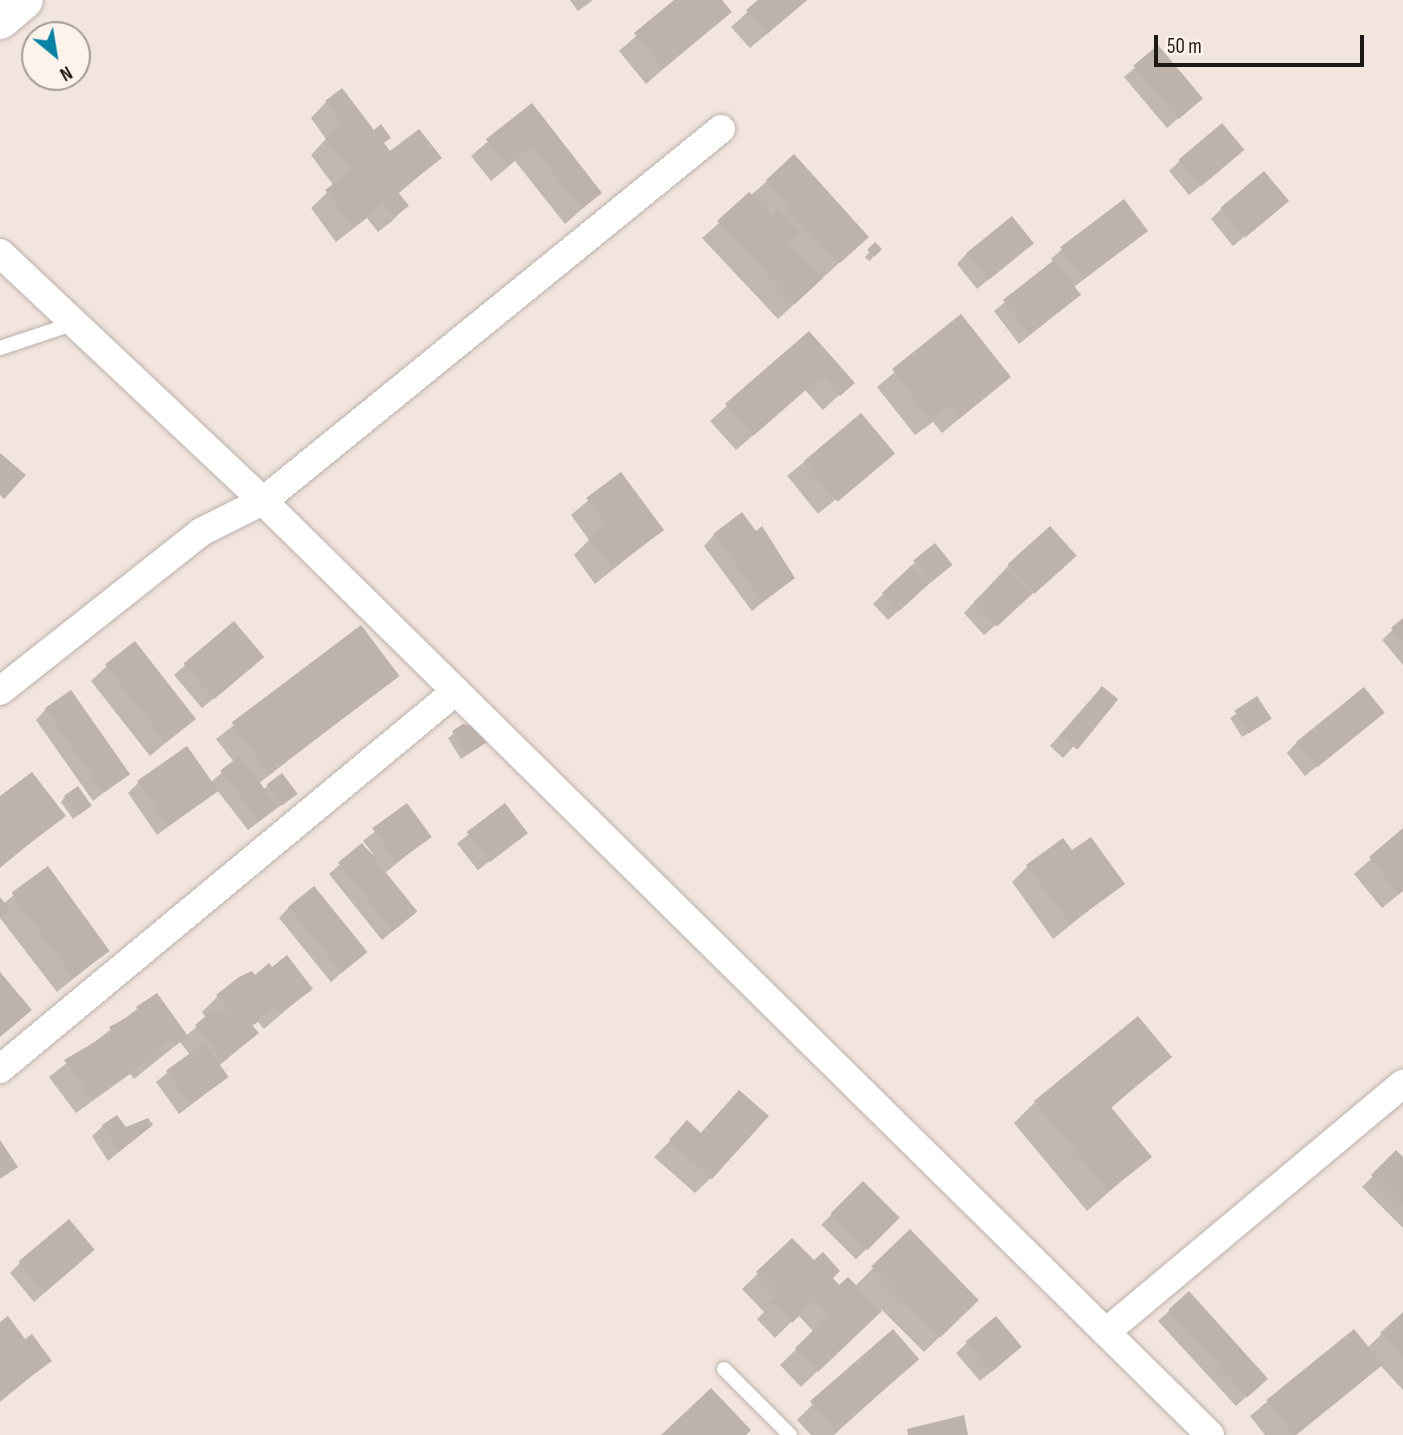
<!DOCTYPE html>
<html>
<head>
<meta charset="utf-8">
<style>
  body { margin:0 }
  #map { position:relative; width:1403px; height:1435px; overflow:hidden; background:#f1e5de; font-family:"Sofia Sans Condensed",sans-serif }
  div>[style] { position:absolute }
  .shadow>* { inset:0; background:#0003; transform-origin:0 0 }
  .building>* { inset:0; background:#beb3ab; transform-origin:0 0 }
  .roads { filter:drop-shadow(0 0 2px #bcb1aa) drop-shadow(0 0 2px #bcb1aa) }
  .lane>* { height:14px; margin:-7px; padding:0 7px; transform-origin:7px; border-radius:7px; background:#fff }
  .street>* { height:28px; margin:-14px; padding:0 14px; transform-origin:14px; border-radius:14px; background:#fff }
  .secondary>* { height:38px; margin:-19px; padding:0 19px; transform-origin:19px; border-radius:19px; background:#fff }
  span { translate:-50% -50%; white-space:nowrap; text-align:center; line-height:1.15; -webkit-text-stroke:5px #fef3eb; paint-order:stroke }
  .north { position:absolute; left:21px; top:21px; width:70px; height:70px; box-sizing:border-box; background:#fef3eb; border:2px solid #a49b96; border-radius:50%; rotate:150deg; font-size:19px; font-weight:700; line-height:28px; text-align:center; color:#1c1816 }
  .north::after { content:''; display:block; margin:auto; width:24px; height:32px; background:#0682a7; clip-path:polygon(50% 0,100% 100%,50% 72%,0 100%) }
  .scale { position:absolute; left:1154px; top:35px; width:210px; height:32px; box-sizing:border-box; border:4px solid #1c1816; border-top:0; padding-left:9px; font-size:21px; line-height:24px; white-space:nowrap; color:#1c1816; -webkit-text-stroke:5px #fef3eb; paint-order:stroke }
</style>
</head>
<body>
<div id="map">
  <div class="shadow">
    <i style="clip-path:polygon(570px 0,593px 0,578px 11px)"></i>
    <i style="clip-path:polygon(677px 0,719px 0,729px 12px,646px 84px,619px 51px)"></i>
    <i style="clip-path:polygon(761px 0,807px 0,750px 48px,731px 27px)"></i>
    <i style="clip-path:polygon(1158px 48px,1190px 108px,1167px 128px,1124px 77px)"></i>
    <i style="clip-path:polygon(326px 102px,374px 132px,390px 153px,440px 158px,398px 194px,407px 206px,391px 222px,378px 232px,367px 218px,336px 242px,311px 208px,334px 186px,311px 155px,326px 139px,311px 118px)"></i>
    <i style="clip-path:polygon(531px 105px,600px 193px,565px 224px,515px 161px,491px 181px,471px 156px)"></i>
    <i style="clip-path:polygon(1232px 160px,1189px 195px,1169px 171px,1180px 161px)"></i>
    <i style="clip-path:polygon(767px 181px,851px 252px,778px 319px,702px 238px)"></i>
    <i style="clip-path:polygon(1221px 209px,1276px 211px,1233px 246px,1211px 219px)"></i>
    <i style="clip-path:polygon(1145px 231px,1073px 288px,1079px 295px,1019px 344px,994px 311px,1054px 262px,1051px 259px,1062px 249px)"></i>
    <i style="clip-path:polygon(1032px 243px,977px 289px,957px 264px,967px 253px)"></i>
    <i style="left:875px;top:245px;width:6px;height:16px;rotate:39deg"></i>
    <i style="clip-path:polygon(961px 316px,1009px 377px,942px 433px,933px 422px,915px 435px,877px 387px)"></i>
    <i style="clip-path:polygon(809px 334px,852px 383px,823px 410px,805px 390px,736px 450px,710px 421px)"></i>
    <i style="left:861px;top:416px;width:49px;height:95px;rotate:51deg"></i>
    <i style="clip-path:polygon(620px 474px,662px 530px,595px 584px,574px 555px,589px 540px,571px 515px)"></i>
    <i style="clip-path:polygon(714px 535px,793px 577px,752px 611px,704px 546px)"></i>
    <i style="clip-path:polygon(914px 563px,946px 569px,888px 620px,873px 604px)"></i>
    <i style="clip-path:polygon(1009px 565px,1064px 567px,984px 635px,964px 613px)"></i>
    <i style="clip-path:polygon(1403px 620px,1403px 665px,1382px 640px)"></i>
    <i style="clip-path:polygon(233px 623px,251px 667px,202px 708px,174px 675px)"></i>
    <i style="clip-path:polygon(361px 627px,397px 676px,258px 784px,263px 790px,268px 785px,291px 798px,248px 830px,217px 790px,157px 835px,128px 793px,138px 783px,210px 783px,234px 762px,216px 739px)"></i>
    <i style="clip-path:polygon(107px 666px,194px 719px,150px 756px,91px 681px)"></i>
    <i style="clip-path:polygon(1092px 698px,1073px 747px,1063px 758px,1050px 746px)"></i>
    <i style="clip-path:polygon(1257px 699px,1265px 723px,1242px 737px,1230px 718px)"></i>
    <i style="clip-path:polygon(46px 709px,127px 774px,93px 801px,36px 720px)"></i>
    <i style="clip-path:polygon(1383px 713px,1305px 776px,1287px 753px,1297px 742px)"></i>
    <i style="clip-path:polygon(463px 726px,487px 741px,461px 759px,448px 738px)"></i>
    <i style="clip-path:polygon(65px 797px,85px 810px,73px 819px,61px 802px)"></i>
    <i style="clip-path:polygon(0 798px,63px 816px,0 868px)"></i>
    <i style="clip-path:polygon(407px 806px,430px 836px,385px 873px,405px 921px,382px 940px,329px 874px,362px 845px,375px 856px,363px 841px)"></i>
    <i style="left:505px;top:806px;width:34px;height:61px;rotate:52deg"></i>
    <i style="clip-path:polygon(1403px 831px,1403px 891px,1382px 908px,1354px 874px)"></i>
    <i style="clip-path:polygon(1071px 853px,1123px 883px,1053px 939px,1012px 882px,1028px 866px)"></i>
    <i style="clip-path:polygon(47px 868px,108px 951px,57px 992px,0 918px,0 900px,3px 904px)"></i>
    <i style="clip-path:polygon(289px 907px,365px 952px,331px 982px,279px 918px)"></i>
    <i style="clip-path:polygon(255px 977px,311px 988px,264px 1029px,258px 1022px,252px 1026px,256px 1033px,219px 1066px,227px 1077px,179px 1114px,156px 1082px,190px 1055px,180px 1042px,134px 1079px,130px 1074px,76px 1113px,49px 1077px,137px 1009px,186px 1036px,206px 1018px,202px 1012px,218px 996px)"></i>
    <i style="clip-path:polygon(1169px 1057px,1110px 1109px,1149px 1157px,1087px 1211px,1014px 1123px,1035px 1102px)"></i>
    <i style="clip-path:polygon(723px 1108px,711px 1178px,695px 1193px,654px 1157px,672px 1139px,700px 1134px)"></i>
    <i style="clip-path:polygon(151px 1125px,108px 1161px,92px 1136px,103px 1126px,125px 1130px)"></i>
    <i style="clip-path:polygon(1396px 1153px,1403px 1160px,1403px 1228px,1362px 1187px)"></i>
    <i style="left:863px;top:1183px;width:49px;height:59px;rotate:45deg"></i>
    <i style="clip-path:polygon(910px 1232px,977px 1300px,924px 1352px,881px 1309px,801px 1387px,780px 1365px,814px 1332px,798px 1315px,775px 1338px,757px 1319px,764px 1312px,742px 1289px,792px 1240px,839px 1287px,855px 1286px)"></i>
    <i style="clip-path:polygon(83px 1260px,34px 1302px,10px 1273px,20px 1263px)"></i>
    <i style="clip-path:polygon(1189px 1293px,1256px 1388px,1236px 1406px,1158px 1321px)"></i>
    <i style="clip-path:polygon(1403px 1314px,1403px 1390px,1380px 1365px,1295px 1435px,1265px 1435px,1250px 1416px,1353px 1331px,1367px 1348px)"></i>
    <i style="clip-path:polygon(0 1324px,50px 1361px,0 1402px)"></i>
    <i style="clip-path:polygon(967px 1343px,1009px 1357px,980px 1381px,956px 1353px)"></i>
    <i style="clip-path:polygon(901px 1374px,834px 1435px,811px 1435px,797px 1420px,813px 1404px)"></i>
  </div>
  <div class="building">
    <i style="clip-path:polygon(674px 0,722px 0,732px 12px,663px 69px,634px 33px)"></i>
    <i style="clip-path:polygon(758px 0,807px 0,767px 34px,746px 10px)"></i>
    <i style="left:1158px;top:45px;width:70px;height:32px;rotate:50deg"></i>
    <i style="clip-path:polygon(342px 88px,374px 130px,381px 124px,391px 138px,384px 143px,390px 151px,419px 129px,442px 158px,398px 192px,409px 206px,394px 217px,384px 203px,353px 227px,325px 190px,351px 171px,325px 138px,343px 124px,325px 101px)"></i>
    <i style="clip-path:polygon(532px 103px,602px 193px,582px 209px,532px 147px,507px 166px,486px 139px)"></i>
    <i style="left:1222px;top:123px;width:35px;height:57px;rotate:50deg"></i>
    <i style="clip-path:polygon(794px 154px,869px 237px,840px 263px,783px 207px,788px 203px,766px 180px)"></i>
    <i style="left:1264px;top:171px;width:39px;height:57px;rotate:50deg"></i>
    <i style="clip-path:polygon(749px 192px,772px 216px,778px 210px,799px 232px,788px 241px,823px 278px,795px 304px,717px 221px)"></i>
    <i style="left:1124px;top:199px;width:40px;height:80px;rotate:53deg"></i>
    <i style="left:1012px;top:216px;width:35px;height:58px;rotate:51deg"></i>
    <i style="left:875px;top:242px;width:10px;height:11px;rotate:45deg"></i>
    <i style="left:1054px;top:260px;width:44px;height:65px;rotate:52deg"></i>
    <i style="clip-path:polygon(961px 314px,1011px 377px,959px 419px,949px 407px,932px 421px,892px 369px)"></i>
    <i style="clip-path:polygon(809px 331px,855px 383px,840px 396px,822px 376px,753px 436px,725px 404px)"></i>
    <i style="left:861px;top:413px;width:53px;height:75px;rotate:50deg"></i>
    <i style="clip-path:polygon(0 453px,26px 475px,4px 499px,0 495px)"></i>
    <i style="clip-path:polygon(621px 472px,664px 530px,612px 569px,589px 538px,606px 525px,586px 498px)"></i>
    <i style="clip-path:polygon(742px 512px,756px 531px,762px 526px,795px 578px,763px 602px,713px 534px)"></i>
    <i style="left:1050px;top:526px;width:40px;height:57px;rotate:48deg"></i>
    <i style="left:935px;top:543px;width:28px;height:28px;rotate:51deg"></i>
    <i style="left:912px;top:565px;width:25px;height:41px;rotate:47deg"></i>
    <i style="left:1009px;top:569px;width:34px;height:48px;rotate:47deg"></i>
    <i style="clip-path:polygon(1403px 618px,1403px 643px,1391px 628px)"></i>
    <i style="left:234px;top:621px;width:47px;height:66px;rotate:50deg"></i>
    <i style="left:361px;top:625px;width:64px;height:162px;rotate:53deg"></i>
    <i style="left:135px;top:641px;width:99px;height:38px;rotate:52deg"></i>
    <i style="left:1102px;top:686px;width:21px;height:65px;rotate:39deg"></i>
    <i style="left:1364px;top:687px;width:33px;height:87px;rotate:51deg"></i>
    <i style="left:71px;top:690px;width:103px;height:32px;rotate:55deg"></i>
    <i style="left:1257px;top:696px;width:27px;height:27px;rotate:57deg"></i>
    <i style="clip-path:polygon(463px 724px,480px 727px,489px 741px,467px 755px,452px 731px)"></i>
    <i style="left:187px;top:746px;width:55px;height:61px;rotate:55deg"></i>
    <i style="left:239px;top:756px;width:63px;height:24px;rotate:52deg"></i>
    <i style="clip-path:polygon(32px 772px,66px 816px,0 866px,0 796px)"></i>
    <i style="left:282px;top:773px;width:26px;height:19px;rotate:53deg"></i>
    <i style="left:78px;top:786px;width:24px;height:17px;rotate:55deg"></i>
    <i style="left:407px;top:803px;width:42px;height:43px;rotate:54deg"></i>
    <i style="left:505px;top:803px;width:38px;height:48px;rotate:53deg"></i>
    <i style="clip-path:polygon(1403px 828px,1403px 891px,1399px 894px,1369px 857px)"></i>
    <i style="clip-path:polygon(1091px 837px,1125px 884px,1070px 924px,1026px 865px,1063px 838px,1072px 850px)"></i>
    <i style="left:362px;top:843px;width:88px;height:31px;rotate:51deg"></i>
    <i style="left:48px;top:866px;width:105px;height:45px;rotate:54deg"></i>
    <i style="left:314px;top:886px;width:85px;height:33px;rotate:51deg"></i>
    <i style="clip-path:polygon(0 897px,10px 910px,0 918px)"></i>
    <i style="clip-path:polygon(287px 955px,313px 989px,280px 1014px,275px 1007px,252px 1025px,259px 1033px,224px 1061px,195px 1025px,214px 1009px,219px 1015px,228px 1009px,216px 995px,239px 977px,252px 971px,255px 975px,269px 963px,272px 967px)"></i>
    <i style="clip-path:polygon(0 972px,32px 1010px,0 1037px)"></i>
    <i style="clip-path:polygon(157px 993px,188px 1036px,175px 1046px,171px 1041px,157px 1051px,161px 1056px,150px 1064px,147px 1060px,92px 1099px,64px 1060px,112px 1032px,109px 1027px,139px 1011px,136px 1007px)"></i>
    <i style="clip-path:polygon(1138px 1016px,1172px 1057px,1111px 1107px,1152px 1157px,1109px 1191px,1034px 1101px)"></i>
    <i style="left:204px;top:1043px;width:42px;height:47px;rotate:54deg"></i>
    <i style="clip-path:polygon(739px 1090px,769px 1116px,712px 1179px,669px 1140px,687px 1120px,701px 1133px)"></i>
    <i style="clip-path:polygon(117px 1115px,126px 1127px,148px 1118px,153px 1125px,119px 1152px,102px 1125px)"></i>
    <i style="clip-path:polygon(0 1140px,18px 1167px,0 1179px)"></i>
    <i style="clip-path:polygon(1396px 1150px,1403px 1157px,1403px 1207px,1371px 1175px)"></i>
    <i style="left:863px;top:1181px;width:52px;height:46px;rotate:45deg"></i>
    <i style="left:69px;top:1219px;width:40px;height:66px;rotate:50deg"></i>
    <i style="left:910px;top:1229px;width:99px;height:54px;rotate:46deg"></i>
    <i style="clip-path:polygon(792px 1238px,814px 1260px,823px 1252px,840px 1271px,833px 1278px,839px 1285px,848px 1277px,882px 1311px,818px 1372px,795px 1348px,829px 1315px,815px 1300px,792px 1323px,771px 1302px,779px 1295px,756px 1272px)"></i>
    <i style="left:1189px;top:1291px;width:118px;height:28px;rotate:48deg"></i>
    <i style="clip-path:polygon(1403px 1312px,1403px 1357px,1380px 1333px)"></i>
    <i style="clip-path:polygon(8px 1316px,25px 1339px,32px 1334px,52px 1361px,0 1399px,0 1322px)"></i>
    <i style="left:996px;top:1316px;width:40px;height:40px;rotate:50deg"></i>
    <i style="left:893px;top:1329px;width:40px;height:110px;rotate:49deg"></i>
    <i style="left:1354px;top:1329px;width:46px;height:113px;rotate:51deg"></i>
    <i style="clip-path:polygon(711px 1388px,751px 1430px,746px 1435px,661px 1435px)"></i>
    <i style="clip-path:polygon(964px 1415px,968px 1435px,908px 1435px,907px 1429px)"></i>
  </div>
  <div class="roads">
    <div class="lane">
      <i style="left:0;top:348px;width:79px;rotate:-18.4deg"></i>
      <i style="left:724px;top:1369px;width:93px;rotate:45deg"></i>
    </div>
    <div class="street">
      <i style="left:0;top:253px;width:361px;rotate:43.3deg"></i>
      <i style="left:263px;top:501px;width:1330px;rotate:44.6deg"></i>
      <i style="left:0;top:691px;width:256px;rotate:-38.3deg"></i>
      <i style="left:201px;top:532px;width:69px;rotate:-26.6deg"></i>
      <i style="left:263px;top:501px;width:590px;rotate:-39.08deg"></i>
      <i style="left:0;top:1069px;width:592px;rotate:-39.66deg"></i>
      <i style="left:1106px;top:1332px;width:387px;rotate:-39.9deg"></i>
    </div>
    <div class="secondary">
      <i style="left:0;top:20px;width:31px;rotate:-40deg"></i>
    </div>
  </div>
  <div class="north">N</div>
  <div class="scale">50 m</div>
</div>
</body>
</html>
